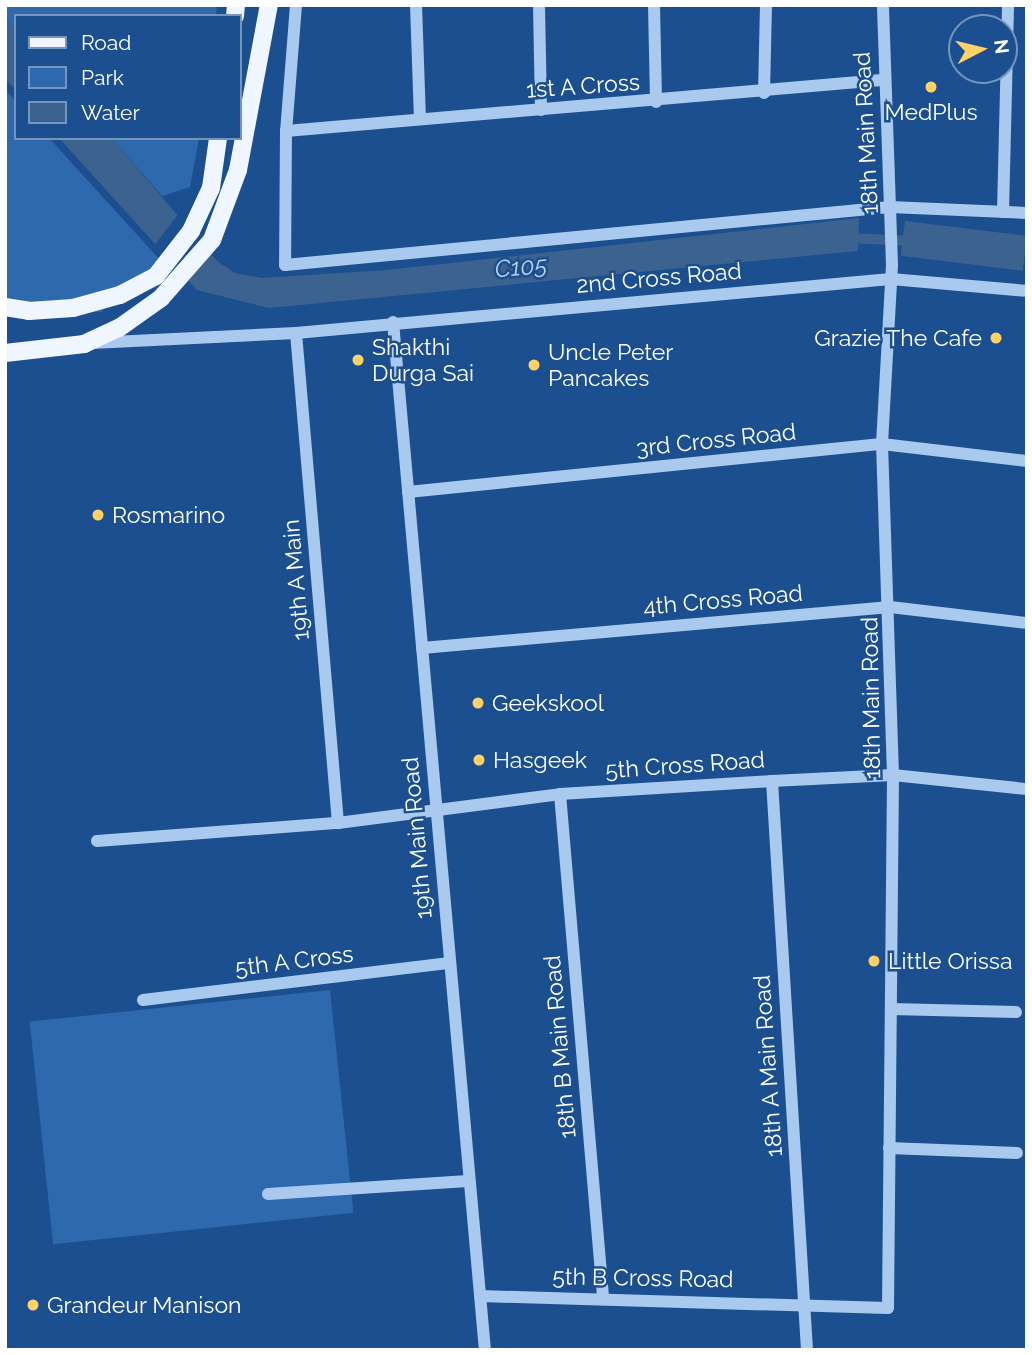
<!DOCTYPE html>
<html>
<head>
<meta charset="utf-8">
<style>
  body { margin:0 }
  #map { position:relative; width:1032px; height:1355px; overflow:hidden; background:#1b4f8f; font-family:Raleway,sans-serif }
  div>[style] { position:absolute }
  .green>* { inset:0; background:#2e69ad; transform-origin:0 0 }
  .water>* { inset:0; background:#3c6290; transform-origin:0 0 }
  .pier>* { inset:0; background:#1b4f8f }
  .stream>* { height:10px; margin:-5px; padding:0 5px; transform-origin:5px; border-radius:5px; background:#3c6290 }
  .minor>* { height:12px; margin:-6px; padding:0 6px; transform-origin:6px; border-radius:6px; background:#a9c9ee }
  .major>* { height:18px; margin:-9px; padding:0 9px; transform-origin:9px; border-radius:9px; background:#f0f6ff }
  .dots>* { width:19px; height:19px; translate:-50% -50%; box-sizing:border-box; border:4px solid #1b4f8f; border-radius:50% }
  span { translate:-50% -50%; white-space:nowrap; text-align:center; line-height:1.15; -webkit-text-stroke:5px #1b4f8f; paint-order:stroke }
  .street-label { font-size:23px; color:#fff }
  .poi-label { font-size:23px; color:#fff }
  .right { translate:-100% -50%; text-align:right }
  .left { translate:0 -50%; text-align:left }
  .water-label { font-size:24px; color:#b5d3f5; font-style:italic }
  .frame { position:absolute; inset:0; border:7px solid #fff; pointer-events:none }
  .legend { position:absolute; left:14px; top:14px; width:228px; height:126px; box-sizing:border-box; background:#1b4f8f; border:2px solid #7695bc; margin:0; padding:9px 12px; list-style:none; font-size:21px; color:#fff }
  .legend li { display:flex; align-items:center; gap:14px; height:35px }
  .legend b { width:35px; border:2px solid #7695bc }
  .north { position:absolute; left:948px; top:14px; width:70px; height:70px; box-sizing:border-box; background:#1b4f8f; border:2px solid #7695bc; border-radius:50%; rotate:83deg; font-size:19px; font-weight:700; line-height:28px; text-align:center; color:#fff }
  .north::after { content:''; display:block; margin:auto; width:24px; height:32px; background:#ffd166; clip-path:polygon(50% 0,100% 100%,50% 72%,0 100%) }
</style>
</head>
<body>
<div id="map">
  <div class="green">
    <i style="clip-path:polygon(5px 5px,88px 7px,217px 5px,216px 16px,16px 16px,16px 30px,5px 18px)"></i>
    <i style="clip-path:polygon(5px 90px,16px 101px,16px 138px,49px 138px,162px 262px,101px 312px,5px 315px)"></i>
    <i style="clip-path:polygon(111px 138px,199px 138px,190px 187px,162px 196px)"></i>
    <i style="left:330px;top:990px;width:224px;height:302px;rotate:84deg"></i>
  </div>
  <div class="water">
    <i style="clip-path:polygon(5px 18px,16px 30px,16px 90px,5px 79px)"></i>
    <i style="clip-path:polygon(59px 138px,111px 138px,217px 261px,235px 273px,262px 278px,387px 270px,859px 218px,858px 251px,269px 308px,197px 290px)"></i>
    <i style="left:905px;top:221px;width:123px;height:35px;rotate:7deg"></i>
  </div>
  <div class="pier">
    <i style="clip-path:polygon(180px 212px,205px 241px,179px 276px,153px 247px)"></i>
  </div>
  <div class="stream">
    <i style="left:848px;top:238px;width:65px;rotate:2.6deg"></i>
  </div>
  <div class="minor">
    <i style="left:296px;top:5px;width:126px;rotate:94.5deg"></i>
    <i style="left:286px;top:131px;width:134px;rotate:90.4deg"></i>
    <i style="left:285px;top:265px;width:608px;rotate:-5.48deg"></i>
    <i style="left:890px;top:207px;width:137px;rotate:2.5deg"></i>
    <i style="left:416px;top:5px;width:113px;rotate:88deg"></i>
    <i style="left:539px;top:5px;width:105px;rotate:88.9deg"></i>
    <i style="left:654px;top:5px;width:97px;rotate:88.8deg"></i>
    <i style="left:764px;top:93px;width:88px;rotate:-88.7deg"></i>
    <i style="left:286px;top:131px;width:598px;rotate:-4.89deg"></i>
    <i style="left:1003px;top:212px;width:207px;rotate:-88.6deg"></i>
    <i style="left:393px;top:322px;width:1032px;rotate:84.89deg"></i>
    <i style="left:296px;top:333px;width:492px;rotate:85.1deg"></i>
    <i style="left:92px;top:343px;width:204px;rotate:-2.8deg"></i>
    <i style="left:296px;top:333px;width:597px;rotate:-5.19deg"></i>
    <i style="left:891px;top:279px;width:137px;rotate:5deg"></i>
    <i style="left:408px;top:492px;width:476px;rotate:-5.8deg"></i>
    <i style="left:882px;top:444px;width:146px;rotate:6.7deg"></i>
    <i style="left:422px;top:648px;width:470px;rotate:-5deg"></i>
    <i style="left:890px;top:607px;width:138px;rotate:6.7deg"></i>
    <i style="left:772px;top:781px;width:570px;rotate:86.48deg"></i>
    <i style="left:560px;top:794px;width:505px;rotate:85.11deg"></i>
    <i style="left:97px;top:841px;width:242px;rotate:-4.3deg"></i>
    <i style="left:338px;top:823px;width:224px;rotate:-7.4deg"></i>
    <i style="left:560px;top:794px;width:212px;rotate:-3.5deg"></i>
    <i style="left:772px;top:781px;width:121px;rotate:-2.8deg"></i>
    <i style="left:893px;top:775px;width:135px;rotate:6deg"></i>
    <i style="left:143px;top:1000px;width:309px;rotate:-6.9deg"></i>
    <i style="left:891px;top:1009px;width:125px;rotate:1.4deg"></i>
    <i style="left:889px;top:1148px;width:128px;rotate:2.2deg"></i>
    <i style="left:268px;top:1194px;width:200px;rotate:-3.7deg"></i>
    <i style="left:480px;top:1296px;width:408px;rotate:1.7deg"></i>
    <i style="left:888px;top:1308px;width:533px;rotate:-89.46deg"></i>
    <i style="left:893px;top:775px;width:331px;rotate:-91.9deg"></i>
    <i style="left:882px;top:444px;width:179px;rotate:-86.8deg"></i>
    <i style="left:892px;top:265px;width:260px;rotate:-92deg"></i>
  </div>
  <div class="major">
    <i style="left:235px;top:16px;width:11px;rotate:-85deg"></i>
    <i style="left:5px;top:307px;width:24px;rotate:9deg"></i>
    <i style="left:29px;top:311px;width:44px;rotate:-3.9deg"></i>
    <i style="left:73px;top:308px;width:49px;rotate:-15.5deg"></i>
    <i style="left:120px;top:295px;width:41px;rotate:-27.8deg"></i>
    <i style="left:156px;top:276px;width:57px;rotate:-52.1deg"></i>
    <i style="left:191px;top:231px;width:47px;rotate:-65.1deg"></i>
    <i style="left:211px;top:188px;width:50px;rotate:-82deg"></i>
    <i style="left:5px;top:353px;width:80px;rotate:-6.5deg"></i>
    <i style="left:84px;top:344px;width:38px;rotate:-25deg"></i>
    <i style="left:119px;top:328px;width:52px;rotate:-35.5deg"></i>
    <i style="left:161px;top:298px;width:77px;rotate:-48.7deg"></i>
    <i style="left:212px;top:240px;width:75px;rotate:-69.6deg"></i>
    <i style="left:238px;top:170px;width:168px;rotate:-79.4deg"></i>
  </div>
  <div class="dots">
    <i style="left:931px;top:87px;background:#ffd166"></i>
    <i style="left:996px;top:338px;background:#ffd166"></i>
    <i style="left:358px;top:360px;background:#ffd166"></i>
    <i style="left:534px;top:365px;background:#ffd166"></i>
    <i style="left:98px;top:515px;background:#ffd166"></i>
    <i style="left:478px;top:703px;background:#ffd166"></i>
    <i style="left:479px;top:760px;background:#ffd166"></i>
    <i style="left:874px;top:961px;background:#ffd166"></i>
    <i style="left:33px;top:1305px;background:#ffd166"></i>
  </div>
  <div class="street-label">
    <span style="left:583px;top:86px;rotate:-4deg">1st A Cross</span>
    <span style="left:866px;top:133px;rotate:-93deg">18th Main Road</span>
    <span style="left:659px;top:278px;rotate:-5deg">2nd Cross Road</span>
    <span style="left:716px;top:440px;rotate:-6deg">3rd Cross Road</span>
    <span style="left:296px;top:580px;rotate:-95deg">19th A Main</span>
    <span style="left:723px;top:600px;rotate:-5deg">4th Cross Road</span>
    <span style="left:871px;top:698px;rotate:-91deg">18th Main Road</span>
    <span style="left:685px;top:765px;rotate:-4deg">5th Cross Road</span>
    <span style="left:417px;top:838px;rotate:-95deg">19th Main Road</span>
    <span style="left:294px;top:961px;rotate:-7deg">5th A Cross</span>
    <span style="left:560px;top:1047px;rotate:-95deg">18th B Main Road</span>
    <span style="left:768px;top:1066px;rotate:-94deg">18th A Main Road</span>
    <span style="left:643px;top:1278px;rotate:1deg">5th B Cross Road</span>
  </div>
  <div class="poi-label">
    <span style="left:931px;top:112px">MedPlus</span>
    <span class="right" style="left:982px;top:338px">Grazie The Cafe</span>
    <span class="left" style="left:372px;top:360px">Shakthi<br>Durga Sai</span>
    <span class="left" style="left:548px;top:365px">Uncle Peter<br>Pancakes</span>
    <span class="left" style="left:112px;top:515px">Rosmarino</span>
    <span class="left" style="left:492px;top:703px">Geekskool</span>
    <span class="left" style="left:493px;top:760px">Hasgeek</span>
    <span class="left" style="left:888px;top:961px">Little Orissa</span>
    <span class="left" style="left:47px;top:1305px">Grandeur Manison</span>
  </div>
  <div class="water-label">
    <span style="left:521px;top:267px;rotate:-5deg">C105</span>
  </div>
  <div class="frame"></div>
  <ul class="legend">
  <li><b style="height:9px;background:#f0f6ff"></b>Road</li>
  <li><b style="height:19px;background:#2e69ad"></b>Park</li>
  <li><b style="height:19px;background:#3c6290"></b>Water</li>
  </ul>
  <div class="north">N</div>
</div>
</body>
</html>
